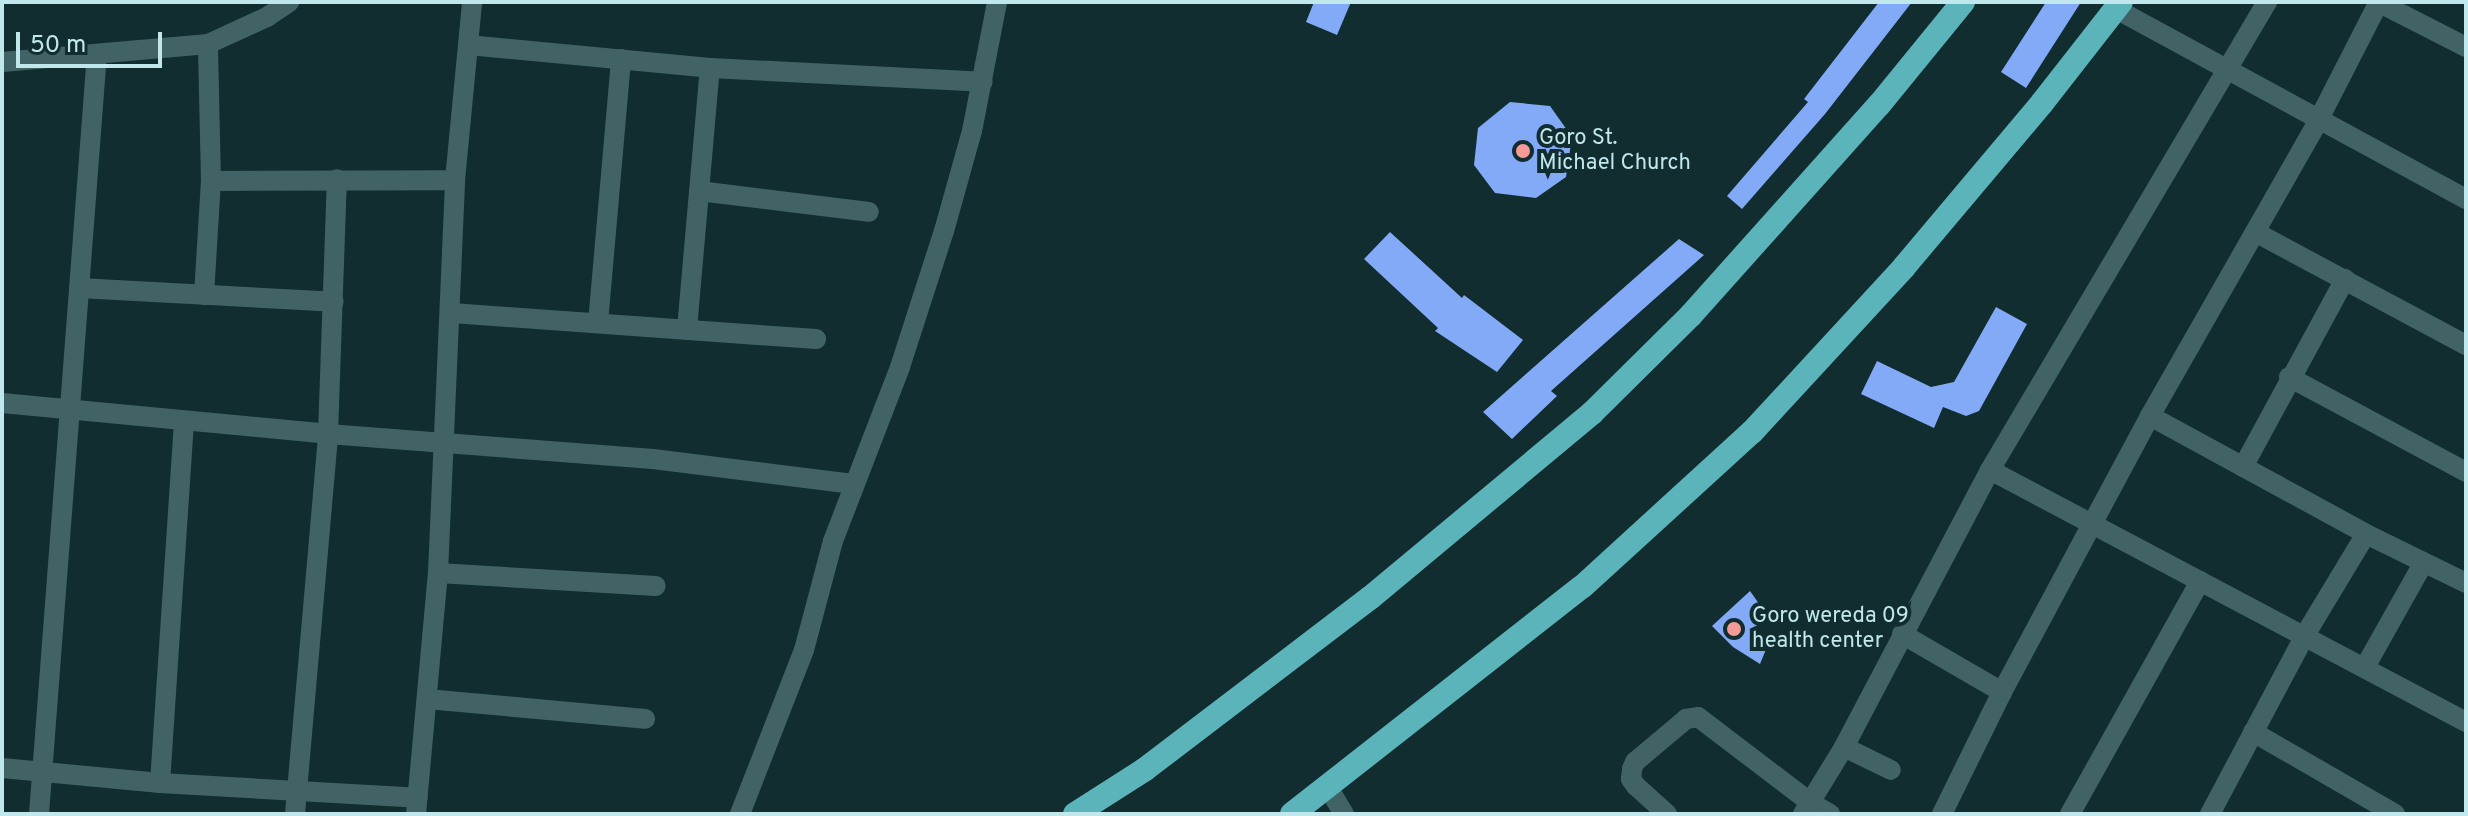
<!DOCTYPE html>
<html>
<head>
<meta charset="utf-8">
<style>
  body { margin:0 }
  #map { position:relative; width:2468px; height:816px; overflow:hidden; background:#112d2f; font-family:Overpass,sans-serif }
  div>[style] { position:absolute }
  .building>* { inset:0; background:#82aaf7 }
  .street>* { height:20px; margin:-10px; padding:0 10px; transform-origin:10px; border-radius:10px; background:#426366 }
  .highway>* { height:24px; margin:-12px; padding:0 12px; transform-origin:12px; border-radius:12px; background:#5cb4bb }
  .dots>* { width:22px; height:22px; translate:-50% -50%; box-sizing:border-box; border:4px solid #112d2f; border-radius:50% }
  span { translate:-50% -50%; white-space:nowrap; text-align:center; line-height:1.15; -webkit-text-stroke:8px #112d2f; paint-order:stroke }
  .poi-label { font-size:22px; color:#c0e8ec }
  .left { translate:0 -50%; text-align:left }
  .frame { position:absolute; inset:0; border:4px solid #c0e8ec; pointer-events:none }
  .scale { position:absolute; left:16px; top:32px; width:146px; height:36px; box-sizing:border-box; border:4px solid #c0e8ec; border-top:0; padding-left:10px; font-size:24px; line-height:28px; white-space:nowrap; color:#c0e8ec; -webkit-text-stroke:6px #112d2f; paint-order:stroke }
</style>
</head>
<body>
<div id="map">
  <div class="building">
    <i style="clip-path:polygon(1314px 2px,1351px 2px,1337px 35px,1306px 22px)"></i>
    <i style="clip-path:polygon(1879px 2px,1912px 2px,1825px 114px,1742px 209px,1727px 196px,1808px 102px,1804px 99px)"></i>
    <i style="clip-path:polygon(2046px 2px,2081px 2px,2026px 88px,2001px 72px)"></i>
    <i style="clip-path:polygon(1510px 102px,1550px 106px,1572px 137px,1566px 177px,1536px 198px,1495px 193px,1474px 165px,1478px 128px)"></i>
    <i style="clip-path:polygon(1390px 232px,1462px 298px,1464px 295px,1523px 340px,1497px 372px,1435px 331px,1438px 328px,1364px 259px)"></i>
    <i style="clip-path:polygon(1679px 239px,1704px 255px,1551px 391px,1557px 396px,1512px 439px,1483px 412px)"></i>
    <i style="clip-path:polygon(1996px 307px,2027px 324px,1979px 411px,1966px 416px,1943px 407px,1934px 428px,1861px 394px,1877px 361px,1931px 387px,1954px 382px)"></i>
    <i style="clip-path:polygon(1750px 591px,1767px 615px,1751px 632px,1767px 647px,1760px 664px,1733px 647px,1712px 626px)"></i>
  </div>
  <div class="street">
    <i style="left:2378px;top:2px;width:99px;rotate:27.1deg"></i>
    <i style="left:2116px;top:9px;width:398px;rotate:28.5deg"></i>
    <i style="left:468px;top:45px;width:243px;rotate:5.4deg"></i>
    <i style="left:710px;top:68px;width:273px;rotate:2.9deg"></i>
    <i style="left:2px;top:62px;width:207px;rotate:-5deg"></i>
    <i style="left:208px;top:44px;width:65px;rotate:-24.6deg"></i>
    <i style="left:267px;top:17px;width:27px;rotate:-34deg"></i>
    <i style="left:211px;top:181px;width:244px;rotate:-0.2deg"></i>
    <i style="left:699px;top:191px;width:171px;rotate:7deg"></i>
    <i style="left:2255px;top:232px;width:239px;rotate:28.2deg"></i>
    <i style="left:79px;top:288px;width:255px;rotate:3.1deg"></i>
    <i style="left:204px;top:295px;width:114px;rotate:-86.5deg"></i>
    <i style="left:211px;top:181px;width:137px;rotate:-91.3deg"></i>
    <i style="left:452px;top:313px;width:365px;rotate:4.1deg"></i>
    <i style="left:598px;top:323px;width:265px;rotate:-85deg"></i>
    <i style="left:687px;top:329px;width:262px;rotate:-85deg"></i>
    <i style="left:2289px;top:377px;width:201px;rotate:28.2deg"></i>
    <i style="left:2px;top:403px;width:327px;rotate:5.4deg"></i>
    <i style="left:328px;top:434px;width:326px;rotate:4.4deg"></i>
    <i style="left:653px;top:459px;width:202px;rotate:7.1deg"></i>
    <i style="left:2150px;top:416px;width:246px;rotate:28.6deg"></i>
    <i style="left:2366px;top:534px;width:111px;rotate:26.1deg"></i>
    <i style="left:2243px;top:467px;width:214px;rotate:-61.5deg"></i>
    <i style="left:1990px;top:470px;width:539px;rotate:27.9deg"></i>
    <i style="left:438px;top:573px;width:218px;rotate:3.4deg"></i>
    <i style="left:1902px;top:634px;width:116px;rotate:30.1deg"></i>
    <i style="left:2365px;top:667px;width:120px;rotate:-60.7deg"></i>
    <i style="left:427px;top:699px;width:219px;rotate:5.2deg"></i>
    <i style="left:2253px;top:732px;width:164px;rotate:30deg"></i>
    <i style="left:1844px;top:747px;width:52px;rotate:26.1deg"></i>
    <i style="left:2px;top:768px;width:159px;rotate:5.4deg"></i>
    <i style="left:160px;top:783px;width:258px;rotate:3.3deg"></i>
    <i style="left:160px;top:783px;width:362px;rotate:-86.2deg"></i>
    <i style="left:1329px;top:789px;width:29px;rotate:59deg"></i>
    <i style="left:39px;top:814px;width:762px;rotate:-85.64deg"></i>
    <i style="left:295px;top:814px;width:381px;rotate:-85deg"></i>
    <i style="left:328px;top:434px;width:255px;rotate:-88deg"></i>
    <i style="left:416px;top:814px;width:242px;rotate:-84.8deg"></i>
    <i style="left:438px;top:573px;width:393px;rotate:-87.5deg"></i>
    <i style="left:455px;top:180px;width:179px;rotate:-84.5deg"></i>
    <i style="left:740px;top:814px;width:176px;rotate:-68.7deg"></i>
    <i style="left:804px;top:650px;width:113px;rotate:-75.1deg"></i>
    <i style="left:833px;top:541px;width:186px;rotate:-68.9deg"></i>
    <i style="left:900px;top:367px;width:143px;rotate:-72.1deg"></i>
    <i style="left:944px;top:231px;width:104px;rotate:-74.4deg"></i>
    <i style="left:972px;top:131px;width:131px;rotate:-79deg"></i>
    <i style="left:1667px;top:814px;width:42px;rotate:-137.9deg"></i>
    <i style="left:1636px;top:786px;width:9px;rotate:-126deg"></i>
    <i style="left:1631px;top:779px;width:10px;rotate:-84deg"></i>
    <i style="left:1632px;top:769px;width:8px;rotate:-67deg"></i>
    <i style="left:1635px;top:762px;width:67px;rotate:-40.1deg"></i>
    <i style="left:1686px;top:719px;width:12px;rotate:-9deg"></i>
    <i style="left:1698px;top:717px;width:142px;rotate:37.3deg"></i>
    <i style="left:1811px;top:803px;width:22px;rotate:30deg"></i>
    <i style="left:1803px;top:814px;width:79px;rotate:-58.5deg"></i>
    <i style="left:1844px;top:747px;width:313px;rotate:-62.2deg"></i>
    <i style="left:1990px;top:470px;width:544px;rotate:-59.38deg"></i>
    <i style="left:1942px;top:814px;width:136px;rotate:-63.8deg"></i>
    <i style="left:2002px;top:692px;width:313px;rotate:-61.8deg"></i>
    <i style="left:2150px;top:416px;width:339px;rotate:-60.3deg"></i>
    <i style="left:2318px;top:121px;width:134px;rotate:-62.9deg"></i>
    <i style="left:2070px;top:814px;width:267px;rotate:-60.8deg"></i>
    <i style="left:2210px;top:814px;width:203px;rotate:-62deg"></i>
    <i style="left:2305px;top:635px;width:118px;rotate:-58.9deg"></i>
  </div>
  <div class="highway">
    <i style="left:1075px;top:814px;width:82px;rotate:-32.5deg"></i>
    <i style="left:1144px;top:770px;width:284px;rotate:-37.3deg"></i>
    <i style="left:1370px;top:598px;width:289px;rotate:-39.8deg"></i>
    <i style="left:1592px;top:413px;width:139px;rotate:-44.7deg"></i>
    <i style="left:1691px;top:315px;width:282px;rotate:-48.2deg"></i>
    <i style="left:1879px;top:105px;width:133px;rotate:-50.8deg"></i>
    <i style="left:1292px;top:814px;width:368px;rotate:-38.1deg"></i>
    <i style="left:1582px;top:587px;width:230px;rotate:-42.4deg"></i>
    <i style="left:1752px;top:432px;width:224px;rotate:-47.3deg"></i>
    <i style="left:1904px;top:267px;width:214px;rotate:-49.9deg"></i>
    <i style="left:2042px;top:103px;width:128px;rotate:-52deg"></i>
  </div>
  <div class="dots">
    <i style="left:1523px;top:151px;background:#f59b97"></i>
    <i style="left:1734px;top:629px;background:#f59b97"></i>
  </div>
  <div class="poi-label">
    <span class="left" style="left:1539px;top:151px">Goro St.<br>Michael Church</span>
    <span class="left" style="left:1752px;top:629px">Goro wereda 09<br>health center</span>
  </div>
  <div class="frame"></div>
  <div class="scale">50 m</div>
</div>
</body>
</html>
